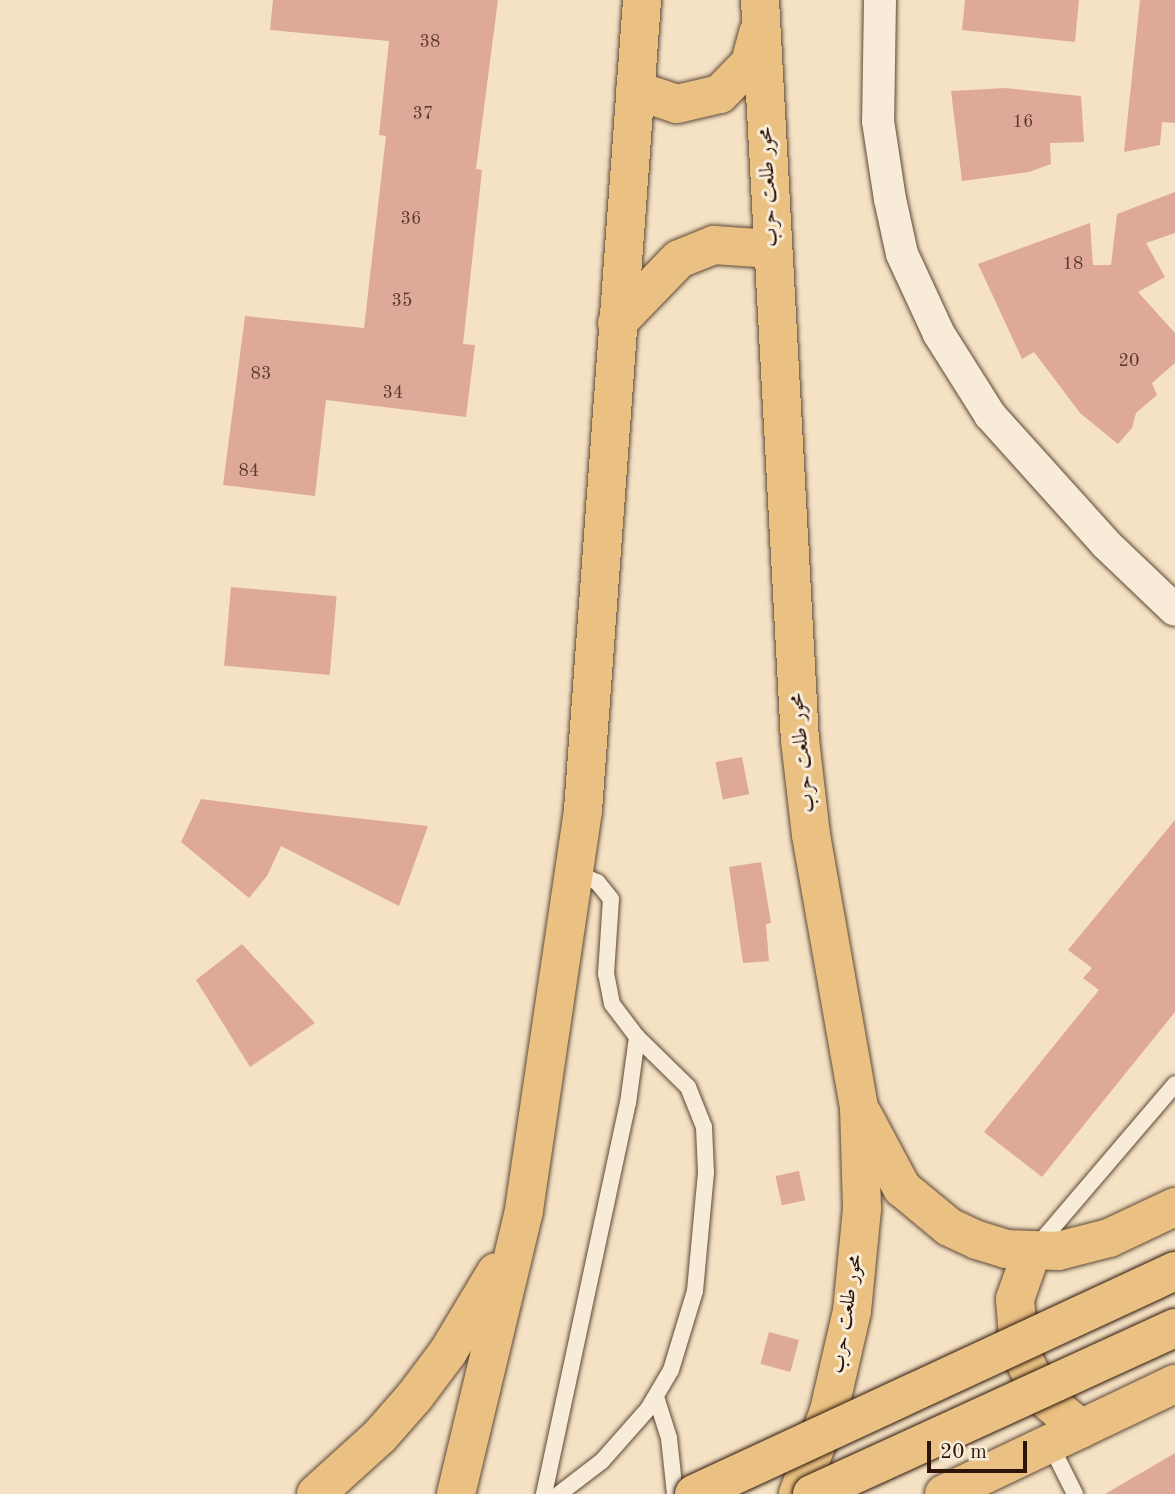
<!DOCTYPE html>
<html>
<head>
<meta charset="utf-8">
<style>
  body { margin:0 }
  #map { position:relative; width:1175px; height:1494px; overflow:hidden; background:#f5e2c4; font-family:"Old Standard TT",Amiri,serif }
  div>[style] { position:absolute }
  .building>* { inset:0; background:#dfa999; transform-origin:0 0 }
  .roads { filter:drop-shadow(0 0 2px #5e4837) drop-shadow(0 0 2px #5e4837) }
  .lane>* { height:16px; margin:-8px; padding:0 8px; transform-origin:8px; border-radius:8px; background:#f8ecd9 }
  .street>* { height:32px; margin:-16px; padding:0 16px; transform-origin:16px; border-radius:16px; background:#f8ecd9 }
  .primary>* { height:38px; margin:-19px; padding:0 19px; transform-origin:19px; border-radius:19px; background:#eac182 }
  .bridges { filter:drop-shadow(0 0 2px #2c1508) drop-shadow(0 0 2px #2c1508) }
  .primary-bridge>* { height:38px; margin:-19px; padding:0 19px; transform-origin:19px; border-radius:19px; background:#eac182 }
  span { translate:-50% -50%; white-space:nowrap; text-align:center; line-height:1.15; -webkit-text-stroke:6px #f8ecd9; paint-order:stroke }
  .number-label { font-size:18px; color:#593a2c }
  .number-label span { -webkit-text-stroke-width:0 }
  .street-label { font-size:21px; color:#2c1508 }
  .scale { position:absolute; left:927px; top:1441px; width:100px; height:32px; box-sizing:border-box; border:4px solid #2c1508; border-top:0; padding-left:9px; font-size:21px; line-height:24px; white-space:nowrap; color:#2c1508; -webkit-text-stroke:5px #f8ecd9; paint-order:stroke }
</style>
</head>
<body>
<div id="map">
  <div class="building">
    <i style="clip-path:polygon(273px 0,498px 0,476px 169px,482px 170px,463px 344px,475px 345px,466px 417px,326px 400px,315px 496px,223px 485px,245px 316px,364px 328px,386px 136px,379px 135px,389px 41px,270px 30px)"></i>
    <i style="clip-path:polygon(965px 0,1079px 0,1075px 42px,962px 30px)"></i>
    <i style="clip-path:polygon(1140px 0,1175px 0,1175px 123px,1162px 122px,1160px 145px,1124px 152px)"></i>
    <i style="clip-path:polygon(1005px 88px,1081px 96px,1084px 142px,1050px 143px,1051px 164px,1029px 172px,962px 181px,951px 91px)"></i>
    <i style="clip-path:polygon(1175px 192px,1175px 233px,1146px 243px,1165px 277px,1138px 292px,1175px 333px,1175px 363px,1152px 383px,1157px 395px,1136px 413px,1132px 428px,1118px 444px,1080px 413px,1034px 352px,1022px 359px,978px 264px,1090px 223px,1093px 265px,1111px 265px,1117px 214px)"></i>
    <i style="left:231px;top:587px;width:106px;height:79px;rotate:5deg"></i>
    <i style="left:742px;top:757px;width:38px;height:27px;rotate:79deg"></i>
    <i style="clip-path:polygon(201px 799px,310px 813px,428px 826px,399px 906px,281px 846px,267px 876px,249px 898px,181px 842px)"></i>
    <i style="clip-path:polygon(1175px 820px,1175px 1012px,1042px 1177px,984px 1132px,1099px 990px,1083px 978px,1092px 968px,1068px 950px)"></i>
    <i style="clip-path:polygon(761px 862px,771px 923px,766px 924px,769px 961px,743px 963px,729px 867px)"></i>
    <i style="clip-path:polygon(242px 944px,315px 1023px,250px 1067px,196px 980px)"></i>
    <i style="left:799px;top:1171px;width:30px;height:24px;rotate:78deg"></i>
    <i style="left:769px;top:1332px;width:31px;height:33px;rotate:15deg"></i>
    <i style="clip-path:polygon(1175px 1453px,1175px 1494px,1105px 1494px)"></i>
  </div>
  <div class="roads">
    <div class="lane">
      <i style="left:1036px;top:1247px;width:214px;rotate:-49.5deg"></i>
      <i style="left:656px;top:1397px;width:43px;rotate:72.4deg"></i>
      <i style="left:669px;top:1438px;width:56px;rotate:83.9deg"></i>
      <i style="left:1050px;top:1444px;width:56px;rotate:63.4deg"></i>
      <i style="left:544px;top:1494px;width:400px;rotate:-77.9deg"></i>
      <i style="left:628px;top:1103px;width:67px;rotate:-82.2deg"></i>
      <i style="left:559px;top:1494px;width:54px;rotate:-37.5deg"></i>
      <i style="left:602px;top:1461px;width:69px;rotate:-48.5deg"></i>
      <i style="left:648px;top:1409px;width:45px;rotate:-59.5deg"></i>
      <i style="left:671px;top:1370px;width:83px;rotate:-73.1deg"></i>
      <i style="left:695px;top:1291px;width:119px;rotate:-84.7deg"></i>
      <i style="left:706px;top:1173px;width:46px;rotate:-92.5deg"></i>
      <i style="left:704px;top:1127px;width:43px;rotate:-111.8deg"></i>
      <i style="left:688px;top:1087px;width:71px;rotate:-135.6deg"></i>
      <i style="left:637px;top:1037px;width:41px;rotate:-127.1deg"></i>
      <i style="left:612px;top:1004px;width:31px;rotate:-101deg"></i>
      <i style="left:606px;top:974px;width:75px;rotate:-86.2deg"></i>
      <i style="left:611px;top:899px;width:22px;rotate:-129deg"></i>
      <i style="left:597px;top:882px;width:25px;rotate:-157deg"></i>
    </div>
    <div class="street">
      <i style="left:880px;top:0;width:121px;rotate:90.9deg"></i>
      <i style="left:878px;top:121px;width:79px;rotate:81.3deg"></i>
      <i style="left:890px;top:199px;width:56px;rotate:77.7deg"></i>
      <i style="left:902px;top:254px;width:88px;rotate:65.2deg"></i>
      <i style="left:939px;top:334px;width:96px;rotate:57.8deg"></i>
      <i style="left:990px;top:415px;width:173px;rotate:48deg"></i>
      <i style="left:1106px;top:544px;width:95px;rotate:43.7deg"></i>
    </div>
    <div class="primary">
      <i style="left:760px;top:0;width:741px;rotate:86.91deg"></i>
      <i style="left:800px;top:740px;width:96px;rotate:83.4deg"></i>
      <i style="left:811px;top:835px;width:276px;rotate:80deg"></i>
      <i style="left:859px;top:1107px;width:102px;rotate:88.3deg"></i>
      <i style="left:862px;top:1209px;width:102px;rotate:95.6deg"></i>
      <i style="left:852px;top:1311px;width:103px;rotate:103deg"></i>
      <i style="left:829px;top:1411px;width:89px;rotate:110.5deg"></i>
      <i style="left:635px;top:90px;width:44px;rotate:18.4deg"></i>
      <i style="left:677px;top:104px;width:44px;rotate:-13.1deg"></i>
      <i style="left:720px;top:94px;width:43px;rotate:-45.9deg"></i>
      <i style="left:750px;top:63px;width:31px;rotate:-75deg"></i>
      <i style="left:617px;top:323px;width:89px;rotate:-45.9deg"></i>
      <i style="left:679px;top:259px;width:38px;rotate:-22deg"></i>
      <i style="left:714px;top:245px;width:58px;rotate:3.9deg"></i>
      <i style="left:863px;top:1115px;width:83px;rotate:61.9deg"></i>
      <i style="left:902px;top:1188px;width:61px;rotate:39.7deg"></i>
      <i style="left:949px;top:1227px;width:31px;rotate:25deg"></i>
      <i style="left:977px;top:1240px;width:30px;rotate:17deg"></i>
      <i style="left:1006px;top:1249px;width:52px;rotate:2.2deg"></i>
      <i style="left:1058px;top:1251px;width:53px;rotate:-14.3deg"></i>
      <i style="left:1109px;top:1238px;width:73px;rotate:-25.2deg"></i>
      <i style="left:1032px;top:1251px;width:51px;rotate:109.5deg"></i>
      <i style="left:1015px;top:1299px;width:51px;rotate:85.5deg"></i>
      <i style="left:1019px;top:1350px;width:51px;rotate:63.4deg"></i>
      <i style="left:1042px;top:1396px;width:51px;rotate:40.2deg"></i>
      <i style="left:316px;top:1494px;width:86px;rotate:-42.2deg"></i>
      <i style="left:380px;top:1436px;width:53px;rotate:-48.8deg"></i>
      <i style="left:415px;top:1396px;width:55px;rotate:-53.1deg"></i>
      <i style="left:448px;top:1352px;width:93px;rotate:-59deg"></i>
      <i style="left:456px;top:1494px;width:292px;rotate:-76.5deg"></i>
      <i style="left:524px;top:1210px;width:404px;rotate:-81.6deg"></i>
      <i style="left:583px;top:810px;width:812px;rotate:-85.83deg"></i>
      <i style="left:944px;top:1494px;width:256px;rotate:-25.5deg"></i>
    </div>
  </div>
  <div class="bridges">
    <div class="primary-bridge">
      <i style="left:694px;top:1494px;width:530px;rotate:-24.87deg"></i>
      <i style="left:812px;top:1494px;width:399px;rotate:-24.6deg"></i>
    </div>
  </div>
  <div class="number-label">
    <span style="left:430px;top:42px">38</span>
    <span style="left:423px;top:114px">37</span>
    <span style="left:1023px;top:122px">16</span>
    <span style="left:411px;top:219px">36</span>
    <span style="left:1073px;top:264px">18</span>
    <span style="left:402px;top:301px">35</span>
    <span style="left:1129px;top:361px">20</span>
    <span style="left:261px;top:374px">83</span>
    <span style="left:393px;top:393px">34</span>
    <span style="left:249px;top:471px">84</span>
  </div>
  <div class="street-label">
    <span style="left:769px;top:187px;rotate:-93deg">محور طلعت حرب</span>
    <span style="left:803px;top:753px;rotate:-96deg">محور طلعت حرب</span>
    <span style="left:847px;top:1314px;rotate:-81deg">محور طلعت حرب</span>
  </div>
  <div class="scale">20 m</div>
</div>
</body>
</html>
